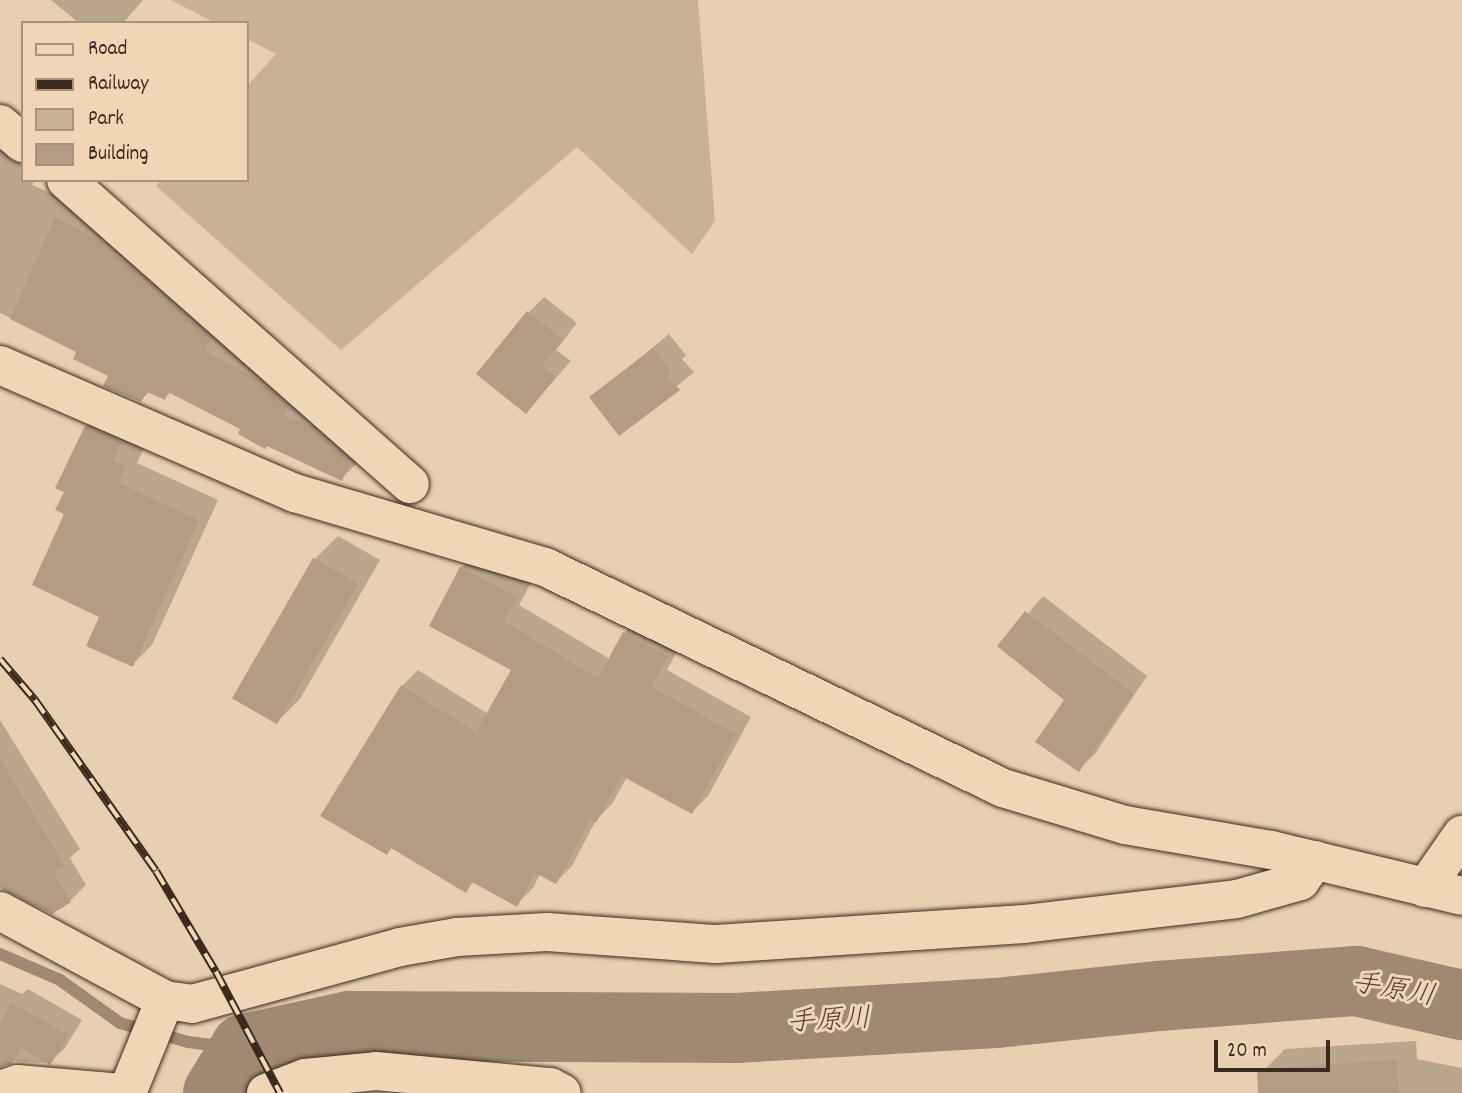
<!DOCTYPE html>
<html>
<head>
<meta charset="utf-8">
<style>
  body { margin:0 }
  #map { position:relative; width:1462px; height:1093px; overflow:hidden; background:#e9cfb1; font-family:Dekko,"Klee One",sans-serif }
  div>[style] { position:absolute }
  .green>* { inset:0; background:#c9b196 }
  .shadow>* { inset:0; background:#0003 }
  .stream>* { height:12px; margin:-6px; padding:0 6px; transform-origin:6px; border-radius:6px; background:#9f8973 }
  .river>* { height:70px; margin:-35px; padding:0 35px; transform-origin:35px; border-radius:35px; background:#9f8973 }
  .building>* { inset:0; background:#b39c83; transform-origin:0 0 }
  .roads { filter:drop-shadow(0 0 2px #3b2a1e) drop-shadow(0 0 2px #3b2a1e) }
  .minor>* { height:38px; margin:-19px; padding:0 19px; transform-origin:19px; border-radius:19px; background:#f0d6b7 }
  .tertiary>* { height:38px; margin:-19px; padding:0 19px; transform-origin:19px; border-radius:19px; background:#f0d6b7 }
  .rail>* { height:8px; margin-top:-4px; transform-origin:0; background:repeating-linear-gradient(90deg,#f0d6b7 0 16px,#3b2a1e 0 32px); box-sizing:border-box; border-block:2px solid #3b2a1e }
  span { translate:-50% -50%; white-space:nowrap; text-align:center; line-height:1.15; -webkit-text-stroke:6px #f0d6b7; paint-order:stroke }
  .water-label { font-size:28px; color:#544233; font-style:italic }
  .legend { position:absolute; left:21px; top:21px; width:228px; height:161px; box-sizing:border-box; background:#f0d6b7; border:2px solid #a8917a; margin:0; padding:9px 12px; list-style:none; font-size:21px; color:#3b2a1e }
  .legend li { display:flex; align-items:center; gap:14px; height:35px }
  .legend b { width:35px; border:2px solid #a8917a }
  .scale { position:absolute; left:1214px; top:1040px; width:116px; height:32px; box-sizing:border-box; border:4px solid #3b2a1e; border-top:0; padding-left:9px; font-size:21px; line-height:24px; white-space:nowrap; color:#3b2a1e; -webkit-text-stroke:5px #f0d6b7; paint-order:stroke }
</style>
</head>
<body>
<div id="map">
  <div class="green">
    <i style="clip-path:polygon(171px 0,698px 0,715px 221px,692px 254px,577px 147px,341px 350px,156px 186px,161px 180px,247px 180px,247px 86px,276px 54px,247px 39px,247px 23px,215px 23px)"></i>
  </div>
  <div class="shadow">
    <i style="clip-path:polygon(51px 0,143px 0,123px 23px,79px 23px)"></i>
    <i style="clip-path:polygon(0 127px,23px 146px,23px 180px,35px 180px,32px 185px,77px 204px,364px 446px,356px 464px,342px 478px,171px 392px,165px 398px,150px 391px,141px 400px,78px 352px,0 313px)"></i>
    <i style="clip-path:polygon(544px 297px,577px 323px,556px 350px,571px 361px,526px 412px,528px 313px)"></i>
    <i style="clip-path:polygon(669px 334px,686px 355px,682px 359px,694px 372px,620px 434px,592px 398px)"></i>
    <i style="clip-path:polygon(106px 407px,145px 446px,137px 463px,218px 500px,152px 645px,132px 665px,101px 616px,66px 514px,66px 491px,86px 427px)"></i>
    <i style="clip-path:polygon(338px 536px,380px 560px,300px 699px,277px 722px,315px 559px)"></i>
    <i style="clip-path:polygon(477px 552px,532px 581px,519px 605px,610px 659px,624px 633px,640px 617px,683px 640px,667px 670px,751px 717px,708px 796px,692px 812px,627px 777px,612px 804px,596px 820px,572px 866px,556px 882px,540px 874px,533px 888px,517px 904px,474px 882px,465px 890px,392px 847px,387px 853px,402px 686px,418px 670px,488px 714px,514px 669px,461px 568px)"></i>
    <i style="clip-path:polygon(1043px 596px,1147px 676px,1095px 754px,1079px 769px,1066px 700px,1000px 646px)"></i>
    <i style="clip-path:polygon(0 720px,80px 849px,70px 858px,86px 885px,70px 901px,0 885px)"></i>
    <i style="clip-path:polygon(0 984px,22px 994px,28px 989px,82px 1020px,65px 1048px,49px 1063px,10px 1061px,0 1065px)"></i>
    <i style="clip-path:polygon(1416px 1041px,1417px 1059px,1462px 1068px,1462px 1093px,1266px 1093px,1265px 1069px,1285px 1049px)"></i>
  </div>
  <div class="stream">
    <i style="left:0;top:954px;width:65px;rotate:23.4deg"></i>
    <i style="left:60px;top:980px;width:74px;rotate:35.6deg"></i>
    <i style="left:120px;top:1023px;width:71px;rotate:15.6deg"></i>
    <i style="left:188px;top:1042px;width:57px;rotate:7deg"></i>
  </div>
  <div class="river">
    <i style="left:218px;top:1093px;width:52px;rotate:-58.5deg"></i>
    <i style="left:245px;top:1049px;width:107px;rotate:-12.5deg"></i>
    <i style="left:349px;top:1026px;width:387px;rotate:0.3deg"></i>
    <i style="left:736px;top:1028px;width:260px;rotate:-3.3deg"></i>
    <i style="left:996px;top:1013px;width:164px;rotate:-6deg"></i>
    <i style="left:1159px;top:996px;width:198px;rotate:-4.4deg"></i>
    <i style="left:1356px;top:981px;width:109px;rotate:12.8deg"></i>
  </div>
  <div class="building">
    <i style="clip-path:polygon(55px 217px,105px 244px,103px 247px,127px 263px,212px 338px,204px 350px,259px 380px,289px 406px,284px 415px,314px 428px,351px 461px,342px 481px,267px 446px,265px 449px,238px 434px,240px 429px,168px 392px,165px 400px,147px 392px,141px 402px,103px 386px,108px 376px,73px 359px,76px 352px,10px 319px)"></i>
    <i style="clip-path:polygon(527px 311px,563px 340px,542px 366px,556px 377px,526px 414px,476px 374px)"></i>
    <i style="clip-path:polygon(653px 348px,671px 373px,667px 376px,680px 390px,619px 436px,589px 397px)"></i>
    <i style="clip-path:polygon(85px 426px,122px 442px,113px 461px,126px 466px,118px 483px,199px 520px,133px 667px,86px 646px,99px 617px,32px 585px,64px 514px,55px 510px,64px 492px,55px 488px)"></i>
    <i style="left:313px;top:558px;width:52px;height:162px;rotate:30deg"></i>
    <i style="clip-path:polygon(460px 567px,517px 597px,504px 621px,598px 678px,623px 632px,668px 656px,652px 687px,736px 734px,692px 814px,622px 776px,596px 823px,591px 819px,556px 884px,535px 873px,517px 907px,472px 882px,466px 893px,391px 848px,387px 855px,320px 816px,401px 685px,476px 732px,511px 670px,429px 626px)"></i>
    <i style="clip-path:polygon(1025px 611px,1133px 693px,1079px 772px,1035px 742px,1064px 700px,997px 646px)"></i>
    <i style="clip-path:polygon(0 759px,65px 866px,54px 873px,71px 902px,52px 914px,0 888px)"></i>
    <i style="clip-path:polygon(11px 1003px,69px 1035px,50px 1065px,21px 1047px,12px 1063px,0 1067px,0 1023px)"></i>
    <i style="clip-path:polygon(1397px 1060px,1399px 1093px,1258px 1093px,1257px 1069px)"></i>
  </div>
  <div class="roads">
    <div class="minor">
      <i style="left:0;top:124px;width:30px;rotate:40deg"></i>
      <i style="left:66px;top:180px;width:459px;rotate:41.5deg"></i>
      <i style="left:1425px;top:888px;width:65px;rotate:-55.1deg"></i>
      <i style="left:0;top:911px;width:187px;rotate:28.3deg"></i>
      <i style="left:0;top:1090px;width:18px;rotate:-19deg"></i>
      <i style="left:17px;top:1084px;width:105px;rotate:4.9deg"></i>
      <i style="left:127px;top:1093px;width:100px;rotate:-67.8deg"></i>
      <i style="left:165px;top:1000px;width:27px;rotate:8deg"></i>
      <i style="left:192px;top:1004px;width:216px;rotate:-15.3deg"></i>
      <i style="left:400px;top:947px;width:58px;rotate:-10deg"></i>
      <i style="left:457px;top:937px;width:90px;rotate:-3.2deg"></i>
      <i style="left:547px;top:932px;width:169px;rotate:4.1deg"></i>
      <i style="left:716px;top:944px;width:309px;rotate:-3.7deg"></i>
      <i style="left:1024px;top:924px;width:214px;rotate:-6.7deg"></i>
      <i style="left:1237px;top:899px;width:66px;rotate:-15.9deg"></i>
      <i style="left:1300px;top:881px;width:26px;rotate:-54deg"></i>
      <i style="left:266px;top:1093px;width:42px;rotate:-21deg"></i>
      <i style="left:305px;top:1078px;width:71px;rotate:-5.6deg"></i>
      <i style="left:376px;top:1071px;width:175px;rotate:5.3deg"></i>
      <i style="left:550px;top:1087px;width:13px;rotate:27deg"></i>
    </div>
    <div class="tertiary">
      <i style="left:0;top:365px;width:322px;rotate:23.5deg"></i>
      <i style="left:295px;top:493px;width:261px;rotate:16.5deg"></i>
      <i style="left:545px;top:567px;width:509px;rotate:25.76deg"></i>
      <i style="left:1003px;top:788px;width:127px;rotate:16.9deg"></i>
      <i style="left:1125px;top:825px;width:148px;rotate:9.7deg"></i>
      <i style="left:1271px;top:850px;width:196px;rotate:13.5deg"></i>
    </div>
  </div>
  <div class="rail">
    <i style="left:0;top:659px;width:54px;rotate:49.5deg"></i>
    <i style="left:35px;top:700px;width:209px;rotate:54.7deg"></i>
    <i style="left:156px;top:871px;width:117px;rotate:59.3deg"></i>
    <i style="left:216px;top:972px;width:137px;rotate:62.1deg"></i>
  </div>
  <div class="water-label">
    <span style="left:1393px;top:992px;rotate:10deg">手原川</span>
    <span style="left:829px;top:1023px;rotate:-3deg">手原川</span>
  </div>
  <ul class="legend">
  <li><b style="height:9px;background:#f0d6b7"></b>Road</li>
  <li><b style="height:9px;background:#3b2a1e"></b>Railway</li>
  <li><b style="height:19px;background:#c9b196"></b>Park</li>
  <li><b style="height:19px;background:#b39c83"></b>Building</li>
  </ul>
  <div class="scale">20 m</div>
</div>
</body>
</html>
